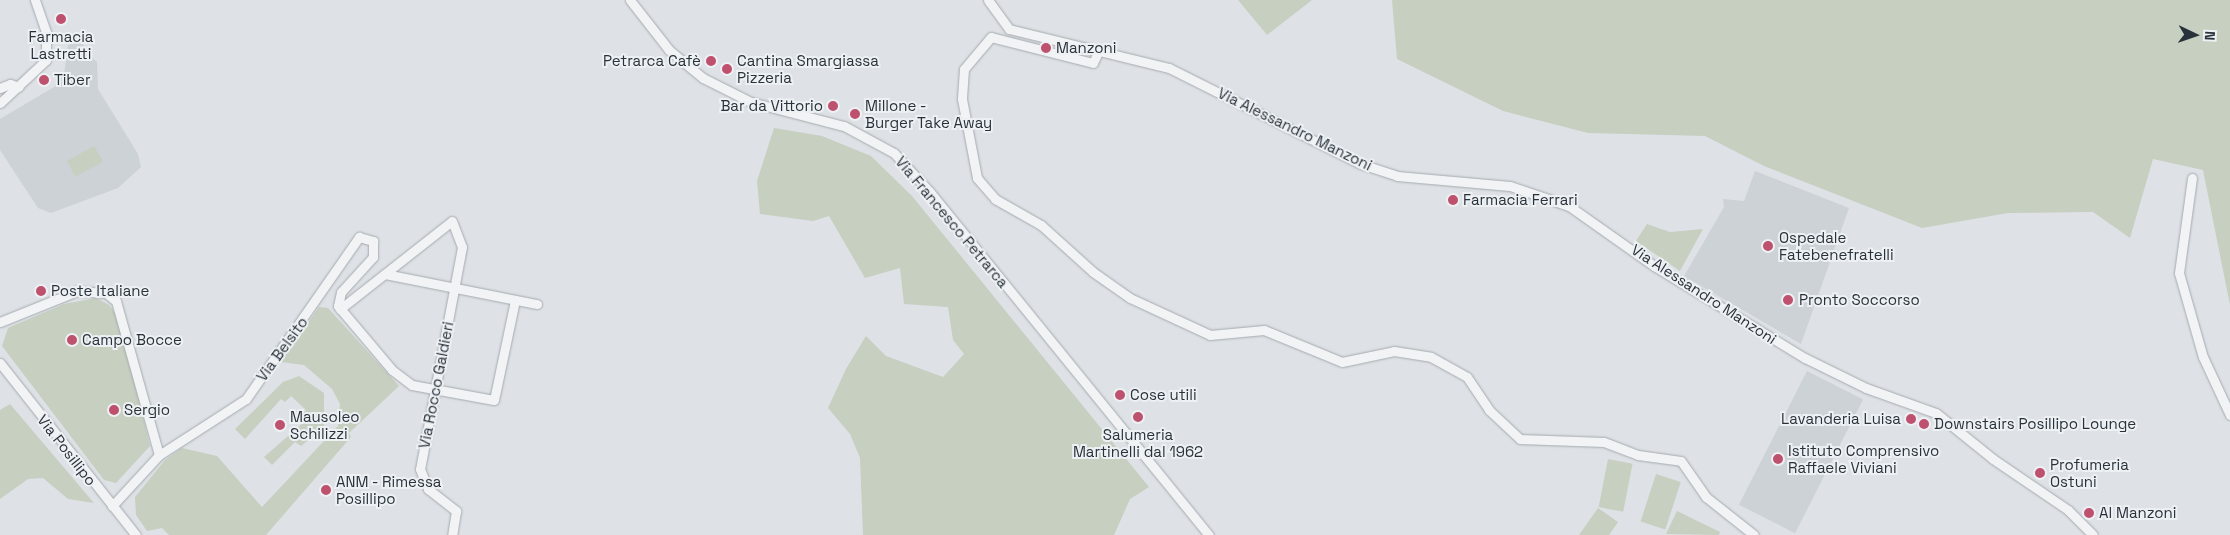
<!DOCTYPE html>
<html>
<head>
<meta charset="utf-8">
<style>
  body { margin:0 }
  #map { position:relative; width:2230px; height:535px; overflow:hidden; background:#dee2e6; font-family:"Space Grotesk",sans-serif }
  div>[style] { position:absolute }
  .built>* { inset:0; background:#cdd2d7; transform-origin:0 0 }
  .green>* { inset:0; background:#c6cfc0; transform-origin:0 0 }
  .roads { filter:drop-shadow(0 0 1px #a4aaaf) drop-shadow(0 0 1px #a4aaaf) }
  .minor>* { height:9px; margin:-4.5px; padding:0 4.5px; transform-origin:4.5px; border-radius:4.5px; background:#f1f3f5 }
  .dots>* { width:14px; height:14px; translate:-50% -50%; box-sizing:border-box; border:2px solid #eef1f4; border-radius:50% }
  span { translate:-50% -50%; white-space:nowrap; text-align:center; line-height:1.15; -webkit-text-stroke:4px #eef1f4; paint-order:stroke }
  .poi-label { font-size:15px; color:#29323b }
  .left { translate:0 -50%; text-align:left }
  .right { translate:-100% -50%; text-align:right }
  .street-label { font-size:15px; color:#29323b }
  .north { position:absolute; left:2170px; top:10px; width:50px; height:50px; -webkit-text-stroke:4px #eef1f4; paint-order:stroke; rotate:93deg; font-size:14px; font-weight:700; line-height:20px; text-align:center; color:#29323b }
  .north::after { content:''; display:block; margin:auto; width:18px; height:22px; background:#29323b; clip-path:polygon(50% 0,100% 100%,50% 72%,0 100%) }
</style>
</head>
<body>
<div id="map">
  <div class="built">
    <i style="clip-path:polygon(82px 41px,86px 53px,97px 62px,98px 89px,138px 154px,141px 167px,118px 188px,51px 213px,38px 208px,0 150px,0 119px,54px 87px,64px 74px,68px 45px)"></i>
    <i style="clip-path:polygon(1755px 171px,1849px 208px,1801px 344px,1684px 276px,1724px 207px,1723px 199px,1744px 201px)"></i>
    <i style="left:1807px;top:371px;width:63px;height:150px;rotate:27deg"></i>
  </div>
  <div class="green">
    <i style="clip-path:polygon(1238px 0,1312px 0,1267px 35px)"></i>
    <i style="clip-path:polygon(1392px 0,2230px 0,2230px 305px,2203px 170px,2153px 159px,2130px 238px,2093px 212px,2008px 213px,1922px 228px,1764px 166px,1705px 136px,1588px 133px,1503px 111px,1397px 59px)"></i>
    <i style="clip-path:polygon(774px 128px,822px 136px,871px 156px,912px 196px,1149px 487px,1130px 499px,1114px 535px,863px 535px,860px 458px,850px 434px,828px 408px,846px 369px,866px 336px,886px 356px,943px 377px,964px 354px,953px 340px,948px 307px,904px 304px,900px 268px,865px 278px,829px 216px,813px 221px,760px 214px,757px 181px)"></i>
    <i style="left:94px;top:146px;width:18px;height:31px;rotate:61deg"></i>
    <i style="clip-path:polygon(1647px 224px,1670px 232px,1703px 229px,1680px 271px,1636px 241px)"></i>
    <i style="clip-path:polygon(96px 298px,109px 305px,119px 318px,150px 446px,116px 483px,104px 480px,2px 346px,8px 328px,64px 304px)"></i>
    <i style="clip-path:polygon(319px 307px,328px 308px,399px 386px,349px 433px,351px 437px,266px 535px,169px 535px,162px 528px,147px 531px,136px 515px,135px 497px,165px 460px,182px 448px,217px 456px,262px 507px,338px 426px,340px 404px,332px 389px,304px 365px,281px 362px)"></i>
    <i style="clip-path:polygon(299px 376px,324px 393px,324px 427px,301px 446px,295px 442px,272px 465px,264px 457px,303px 423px,298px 418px,306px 410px,291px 396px,285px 402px,281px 399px,245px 439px,235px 429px,283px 382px)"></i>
    <i style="clip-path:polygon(10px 404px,94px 503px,68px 499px,43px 478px,28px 479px,0 499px,0 410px)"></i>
    <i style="left:1608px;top:459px;width:25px;height:49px;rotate:11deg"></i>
    <i style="left:1656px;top:474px;width:26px;height:50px;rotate:18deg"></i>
    <i style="clip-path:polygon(1598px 508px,1618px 522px,1614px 528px,1609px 535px,1579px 535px)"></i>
    <i style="clip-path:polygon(1677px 511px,1720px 532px,1719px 535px,1666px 534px)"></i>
  </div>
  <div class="roads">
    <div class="minor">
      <i style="left:630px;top:0;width:63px;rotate:52deg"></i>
      <i style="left:669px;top:50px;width:44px;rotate:39.5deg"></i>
      <i style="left:703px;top:78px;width:54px;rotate:26.6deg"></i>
      <i style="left:751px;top:102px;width:96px;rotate:14.5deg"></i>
      <i style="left:844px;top:126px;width:57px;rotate:28.4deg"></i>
      <i style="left:894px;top:153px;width:53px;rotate:47.3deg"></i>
      <i style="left:930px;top:192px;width:442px;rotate:50.9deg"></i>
      <i style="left:988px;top:0;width:36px;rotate:54deg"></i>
      <i style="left:1009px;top:29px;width:165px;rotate:13.7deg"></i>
      <i style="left:1169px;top:68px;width:215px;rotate:26.6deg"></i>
      <i style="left:1361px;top:164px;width:38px;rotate:18deg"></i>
      <i style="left:1397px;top:176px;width:113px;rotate:5.1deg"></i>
      <i style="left:1510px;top:186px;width:62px;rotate:18.7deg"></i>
      <i style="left:1569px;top:206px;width:104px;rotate:35.2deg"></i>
      <i style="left:1654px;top:266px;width:177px;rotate:31.4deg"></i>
      <i style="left:1805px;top:358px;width:68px;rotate:26.2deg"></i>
      <i style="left:1866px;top:388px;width:74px;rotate:19.7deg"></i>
      <i style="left:1936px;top:413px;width:73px;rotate:38.9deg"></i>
      <i style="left:1993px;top:459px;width:91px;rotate:34.2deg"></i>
      <i style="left:2068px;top:510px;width:35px;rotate:45deg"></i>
      <i style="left:1099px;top:50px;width:14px;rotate:115deg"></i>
      <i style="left:1093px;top:63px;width:105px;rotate:-165.7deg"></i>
      <i style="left:991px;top:37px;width:42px;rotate:130.2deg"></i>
      <i style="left:964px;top:69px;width:30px;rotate:94deg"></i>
      <i style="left:962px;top:99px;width:80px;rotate:79.2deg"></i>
      <i style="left:977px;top:178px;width:28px;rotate:49deg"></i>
      <i style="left:995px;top:199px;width:53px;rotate:29.5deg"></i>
      <i style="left:1041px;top:225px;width:70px;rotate:42.1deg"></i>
      <i style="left:1093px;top:272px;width:45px;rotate:35.1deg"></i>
      <i style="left:1130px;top:298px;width:88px;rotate:24.8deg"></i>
      <i style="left:1210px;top:335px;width:54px;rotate:-5.3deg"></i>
      <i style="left:1264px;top:330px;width:84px;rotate:22.3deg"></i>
      <i style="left:1342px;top:362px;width:53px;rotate:-11.9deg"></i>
      <i style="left:1394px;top:351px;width:37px;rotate:9deg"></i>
      <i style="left:1431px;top:357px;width:41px;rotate:29.1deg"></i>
      <i style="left:1467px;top:377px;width:40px;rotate:56deg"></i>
      <i style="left:1489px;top:410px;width:42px;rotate:43.1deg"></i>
      <i style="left:1520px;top:439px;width:84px;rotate:2deg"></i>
      <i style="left:1604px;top:442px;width:36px;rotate:21deg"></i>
      <i style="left:1638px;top:455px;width:43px;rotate:7.9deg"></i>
      <i style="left:1681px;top:461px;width:44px;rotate:55.2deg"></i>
      <i style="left:1706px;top:497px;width:61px;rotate:38.4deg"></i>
      <i style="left:0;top:88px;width:11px;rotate:-22deg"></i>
      <i style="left:10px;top:84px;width:9px;rotate:18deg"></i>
      <i style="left:0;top:103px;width:63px;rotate:-43.1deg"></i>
      <i style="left:46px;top:60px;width:28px;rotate:-90deg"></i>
      <i style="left:46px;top:32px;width:34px;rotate:-109deg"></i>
      <i style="left:2192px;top:178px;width:96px;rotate:97.8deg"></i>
      <i style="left:2179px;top:273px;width:87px;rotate:74.1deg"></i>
      <i style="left:2203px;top:357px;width:64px;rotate:65deg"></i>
      <i style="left:385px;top:274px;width:155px;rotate:11.2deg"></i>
      <i style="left:340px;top:309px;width:142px;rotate:-38.2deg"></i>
      <i style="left:452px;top:221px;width:28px;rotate:69deg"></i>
      <i style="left:462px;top:247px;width:226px;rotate:100.7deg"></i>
      <i style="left:420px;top:469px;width:22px;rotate:68deg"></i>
      <i style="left:428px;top:489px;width:36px;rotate:38deg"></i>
      <i style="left:456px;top:511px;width:24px;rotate:99deg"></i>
      <i style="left:0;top:322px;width:83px;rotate:-21.9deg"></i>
      <i style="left:77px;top:291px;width:29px;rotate:4deg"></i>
      <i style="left:106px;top:293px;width:13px;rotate:39deg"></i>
      <i style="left:116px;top:301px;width:160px;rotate:74.4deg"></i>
      <i style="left:0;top:363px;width:219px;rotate:51.7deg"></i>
      <i style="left:112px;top:506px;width:69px;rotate:-47.3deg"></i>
      <i style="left:159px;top:455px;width:103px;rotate:-32.8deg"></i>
      <i style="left:246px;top:399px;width:198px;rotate:-55.1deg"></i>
      <i style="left:359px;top:237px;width:15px;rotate:16deg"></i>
      <i style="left:373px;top:241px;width:16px;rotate:90deg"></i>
      <i style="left:373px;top:257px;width:47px;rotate:132.4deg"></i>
      <i style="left:341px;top:292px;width:14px;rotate:102deg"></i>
      <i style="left:338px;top:306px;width:84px;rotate:49.8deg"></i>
      <i style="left:392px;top:370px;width:25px;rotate:37deg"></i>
      <i style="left:412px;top:385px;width:83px;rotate:10.4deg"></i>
      <i style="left:494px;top:400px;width:102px;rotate:-78.1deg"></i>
    </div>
  </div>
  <div class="dots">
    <i style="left:61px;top:19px;background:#be516d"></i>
    <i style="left:1046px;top:48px;background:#be516d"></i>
    <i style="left:711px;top:61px;background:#be516d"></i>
    <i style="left:727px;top:69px;background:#be516d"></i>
    <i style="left:44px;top:80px;background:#be516d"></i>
    <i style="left:833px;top:106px;background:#be516d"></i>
    <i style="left:855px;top:114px;background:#be516d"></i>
    <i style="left:1453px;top:200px;background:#be516d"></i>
    <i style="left:1768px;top:246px;background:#be516d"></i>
    <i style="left:41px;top:291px;background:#be516d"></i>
    <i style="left:1788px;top:300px;background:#be516d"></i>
    <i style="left:72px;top:340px;background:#be516d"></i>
    <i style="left:1120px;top:395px;background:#be516d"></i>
    <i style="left:114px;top:410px;background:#be516d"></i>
    <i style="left:1138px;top:417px;background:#be516d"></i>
    <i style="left:1911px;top:419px;background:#be516d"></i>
    <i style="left:1924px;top:424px;background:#be516d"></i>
    <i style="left:280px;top:425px;background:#be516d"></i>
    <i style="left:1778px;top:459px;background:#be516d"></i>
    <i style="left:2040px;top:473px;background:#be516d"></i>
    <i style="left:326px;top:490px;background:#be516d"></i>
    <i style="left:2089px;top:513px;background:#be516d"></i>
  </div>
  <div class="poi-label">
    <span style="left:61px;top:45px">Farmacia<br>Lastretti</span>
    <span class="left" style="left:1056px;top:48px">Manzoni</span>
    <span class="left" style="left:737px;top:69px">Cantina Smargiassa<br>Pizzeria</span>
    <span class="right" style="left:701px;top:61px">Petrarca Cafè</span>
    <span class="left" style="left:54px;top:80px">Tiber</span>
    <span class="left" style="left:865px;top:114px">Millone -<br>Burger Take Away</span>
    <span class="right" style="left:823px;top:106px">Bar da Vittorio</span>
    <span class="left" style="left:1463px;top:200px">Farmacia Ferrari</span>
    <span class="left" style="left:1779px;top:246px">Ospedale<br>Fatebenefratelli</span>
    <span class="left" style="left:51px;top:291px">Poste Italiane</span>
    <span class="left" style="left:1799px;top:300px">Pronto Soccorso</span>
    <span class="left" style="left:82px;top:340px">Campo Bocce</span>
    <span class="left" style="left:1130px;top:395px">Cose utili</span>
    <span class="left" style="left:124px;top:410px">Sergio</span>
    <span class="left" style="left:290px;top:425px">Mausoleo<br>Schilizzi</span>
    <span class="right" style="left:1901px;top:419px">Lavanderia Luisa</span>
    <span class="left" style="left:1934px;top:424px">Downstairs Posillipo Lounge</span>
    <span style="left:1138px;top:443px">Salumeria<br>Martinelli dal 1962</span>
    <span class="left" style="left:1788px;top:459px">Istituto Comprensivo<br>Raffaele Viviani</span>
    <span class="left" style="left:2050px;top:473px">Profumeria<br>Ostuni</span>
    <span class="left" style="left:336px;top:490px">ANM - Rimessa<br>Posillipo</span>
    <span class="left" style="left:2099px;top:513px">Al Manzoni</span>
  </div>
  <div class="street-label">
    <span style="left:1295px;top:129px;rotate:26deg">Via Alessandro Manzoni</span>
    <span style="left:952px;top:222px;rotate:50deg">Via Francesco Petrarca</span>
    <span style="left:1704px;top:294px;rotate:33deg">Via Alessandro Manzoni</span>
    <span style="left:282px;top:349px;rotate:-54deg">Via Belsito</span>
    <span style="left:436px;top:385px;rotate:-79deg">Via Rocco Galdieri</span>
    <span style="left:67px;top:450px;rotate:52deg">Via Posillipo</span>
  </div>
  <div class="north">N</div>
</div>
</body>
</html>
